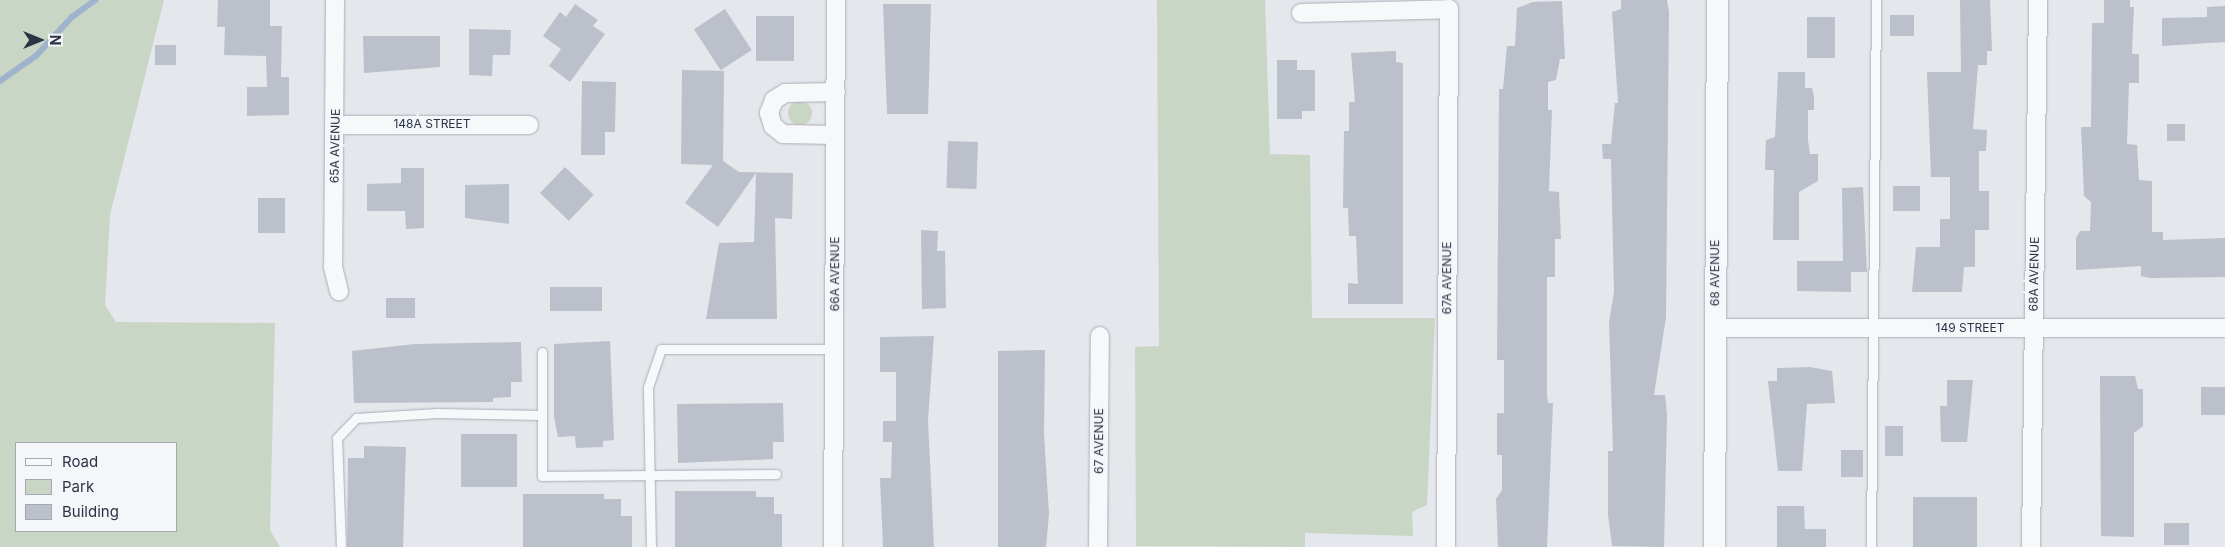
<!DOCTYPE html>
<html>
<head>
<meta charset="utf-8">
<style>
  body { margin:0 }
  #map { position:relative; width:2225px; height:547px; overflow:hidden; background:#e4e7ec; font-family:Inter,sans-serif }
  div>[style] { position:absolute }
  .green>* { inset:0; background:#c9d6c5 }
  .round { border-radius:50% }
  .stream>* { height:5.5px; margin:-2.75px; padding:0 2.75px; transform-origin:2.75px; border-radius:2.75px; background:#9fb4cc }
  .building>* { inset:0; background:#bbc0ca; transform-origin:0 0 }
  .roads { filter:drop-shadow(0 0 1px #a9aeb7) drop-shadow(0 0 1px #a9aeb7) }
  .service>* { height:9px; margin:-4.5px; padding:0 4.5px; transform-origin:4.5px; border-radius:4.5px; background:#f7f8fa }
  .minor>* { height:18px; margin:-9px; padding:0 9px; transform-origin:9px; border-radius:9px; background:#f7f8fa }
  .tertiary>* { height:21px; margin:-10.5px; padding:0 10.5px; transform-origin:10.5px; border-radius:10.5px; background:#f7f8fa }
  span { translate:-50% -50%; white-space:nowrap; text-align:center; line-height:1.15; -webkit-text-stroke:5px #f4f6f9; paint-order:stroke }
  .street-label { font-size:12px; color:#2b3445 }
  .legend { position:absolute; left:15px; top:442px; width:162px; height:90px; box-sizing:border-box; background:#f4f6f9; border:1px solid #a4a8b1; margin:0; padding:6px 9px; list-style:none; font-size:15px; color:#2b3445 }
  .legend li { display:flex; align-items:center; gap:10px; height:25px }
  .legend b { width:25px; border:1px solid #a4a8b1 }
  .north { position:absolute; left:15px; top:15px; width:50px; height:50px; -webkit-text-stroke:4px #f4f6f9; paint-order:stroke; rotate:90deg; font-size:14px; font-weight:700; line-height:20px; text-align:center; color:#2b3445 }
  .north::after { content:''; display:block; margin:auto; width:18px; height:22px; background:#2b3445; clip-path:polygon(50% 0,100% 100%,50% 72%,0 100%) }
</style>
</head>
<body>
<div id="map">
  <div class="green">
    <i style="clip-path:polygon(evenodd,0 0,164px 0,110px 215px,105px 305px,116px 322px,275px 323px,270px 530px,280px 547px,0 547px,0 0,16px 443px,176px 443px,176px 531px,16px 531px,16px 443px)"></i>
    <i style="clip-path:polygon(1157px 0,1265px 0,1270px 154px,1310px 155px,1312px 318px,1435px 318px,1427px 505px,1412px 512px,1413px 536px,1305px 533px,1305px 547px,1136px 546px,1135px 347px,1159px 346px)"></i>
    <i class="round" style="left:788px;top:101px;width:24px;height:24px"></i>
  </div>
  <div class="stream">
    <i style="left:0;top:81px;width:44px;rotate:-34.8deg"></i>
    <i style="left:36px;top:56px;width:53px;rotate:-47.3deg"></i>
    <i style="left:72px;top:17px;width:29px;rotate:-36deg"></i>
  </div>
  <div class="building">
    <i style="clip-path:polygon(218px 0,270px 0,270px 26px,282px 26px,281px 77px,289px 77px,289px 115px,247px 116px,247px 87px,267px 87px,266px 56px,224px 55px,225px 27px,217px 27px)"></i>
    <i style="clip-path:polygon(1621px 0,1667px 0,1669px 12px,1666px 317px,1654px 395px,1665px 395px,1667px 414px,1664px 547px,1612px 546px,1608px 515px,1608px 451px,1613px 451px,1609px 322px,1614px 292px,1611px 159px,1603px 159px,1602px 144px,1611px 144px,1615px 103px,1618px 103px,1612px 12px,1621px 9px)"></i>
    <i style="clip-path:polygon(1960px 0,1990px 0,1992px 51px,1987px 51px,1987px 65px,1978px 65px,1973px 129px,1987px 130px,1986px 151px,1979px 151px,1979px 191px,1989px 191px,1989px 230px,1975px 230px,1975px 267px,1964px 267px,1962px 292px,1912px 292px,1916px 247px,1940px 247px,1940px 219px,1950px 219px,1950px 177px,1931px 177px,1927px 72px,1961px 72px)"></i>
    <i style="clip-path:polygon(2104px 0,2130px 0,2130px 7px,2134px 7px,2132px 54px,2139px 54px,2139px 83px,2129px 83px,2127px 144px,2137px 145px,2139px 180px,2152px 181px,2152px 232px,2163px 232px,2163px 240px,2225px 238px,2225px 277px,2150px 278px,2141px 276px,2141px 266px,2076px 270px,2076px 238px,2080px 231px,2090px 231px,2091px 202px,2084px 196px,2081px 127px,2091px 127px,2092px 23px,2104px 23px)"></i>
    <i style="clip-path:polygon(1562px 1px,1565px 59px,1560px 59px,1556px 80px,1548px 82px,1548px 110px,1552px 110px,1549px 191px,1559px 192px,1561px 239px,1555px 239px,1555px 277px,1547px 277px,1547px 395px,1548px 403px,1553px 403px,1547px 547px,1498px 547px,1496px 499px,1502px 490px,1502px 455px,1497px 455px,1497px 413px,1504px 413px,1504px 360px,1497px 360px,1499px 89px,1503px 89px,1507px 46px,1515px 46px,1517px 8px,1533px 2px)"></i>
    <i style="clip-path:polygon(575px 4px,598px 20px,593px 26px,605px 34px,570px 82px,549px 66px,561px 49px,543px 36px,560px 12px,566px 17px)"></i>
    <i style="clip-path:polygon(883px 4px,931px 4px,928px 114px,887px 114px)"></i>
    <i style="clip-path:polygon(2225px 6px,2225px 42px,2162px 46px,2162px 18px,2207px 17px,2207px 7px)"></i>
    <i style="left:725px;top:9px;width:49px;height:37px;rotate:57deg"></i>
    <i style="left:1890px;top:15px;width:24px;height:21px"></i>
    <i style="left:756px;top:16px;width:38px;height:45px"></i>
    <i style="left:1807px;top:17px;width:28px;height:41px"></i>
    <i style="clip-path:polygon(469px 29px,511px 30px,510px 55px,493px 55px,492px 76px,469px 75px)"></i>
    <i style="clip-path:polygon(363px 36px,440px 36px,440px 67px,364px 73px)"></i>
    <i style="left:155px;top:45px;width:21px;height:20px"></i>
    <i style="clip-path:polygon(1396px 51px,1396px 62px,1403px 63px,1403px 304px,1348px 304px,1348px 283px,1358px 284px,1356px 236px,1349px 236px,1348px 208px,1343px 208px,1344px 131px,1349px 131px,1349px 102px,1355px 102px,1351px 53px)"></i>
    <i style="clip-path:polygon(1277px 60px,1297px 60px,1297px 70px,1315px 70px,1315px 111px,1302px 111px,1302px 119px,1277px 119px)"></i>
    <i style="clip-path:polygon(682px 70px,724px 71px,723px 161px,739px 172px,793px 173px,792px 219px,775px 218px,777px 319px,706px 319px,719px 243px,754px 242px,756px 173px,718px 227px,685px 203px,713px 165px,681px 164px)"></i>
    <i style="clip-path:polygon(1778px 72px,1805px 72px,1805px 88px,1812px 88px,1814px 96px,1814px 110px,1808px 110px,1808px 140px,1810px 154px,1818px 154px,1818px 181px,1799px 192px,1799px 240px,1773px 240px,1774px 170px,1765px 170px,1766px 140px,1775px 137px)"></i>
    <i style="clip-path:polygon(582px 81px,616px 82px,615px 132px,605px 132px,605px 155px,581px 155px)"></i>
    <i style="left:2167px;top:124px;width:18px;height:17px"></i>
    <i style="left:948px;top:141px;width:30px;height:47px;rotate:2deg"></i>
    <i style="left:565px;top:167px;width:40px;height:36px;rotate:44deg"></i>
    <i style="clip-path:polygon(401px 168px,424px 168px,424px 228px,406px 229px,405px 211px,367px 211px,367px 184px,401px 183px)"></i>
    <i style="clip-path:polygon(509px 184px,509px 224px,465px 218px,465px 185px)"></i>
    <i style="left:1920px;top:186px;width:25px;height:27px;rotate:90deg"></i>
    <i style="clip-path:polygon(1863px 187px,1867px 272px,1851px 272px,1851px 292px,1797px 291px,1797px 261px,1843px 261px,1842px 188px)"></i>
    <i style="left:258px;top:198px;width:27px;height:35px"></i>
    <i style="clip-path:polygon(921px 230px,938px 231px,937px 251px,945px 251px,946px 308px,922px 309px)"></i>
    <i style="left:550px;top:287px;width:52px;height:24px"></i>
    <i style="left:386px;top:298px;width:29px;height:20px"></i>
    <i style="clip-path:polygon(934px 336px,928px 420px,934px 547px,883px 547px,880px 478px,891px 478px,892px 442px,883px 442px,883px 421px,896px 421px,896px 372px,880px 372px,880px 337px)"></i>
    <i style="clip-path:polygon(610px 341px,614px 440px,603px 441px,603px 447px,576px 448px,575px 436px,558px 437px,554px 417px,554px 344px)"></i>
    <i style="clip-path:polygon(521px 342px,522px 382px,511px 382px,511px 397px,493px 398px,493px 402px,354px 403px,352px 351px,415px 344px)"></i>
    <i style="clip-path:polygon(1045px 350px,1044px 434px,1049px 514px,1046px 547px,998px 547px,998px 351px)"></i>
    <i style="clip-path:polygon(1810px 367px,1832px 371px,1835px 403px,1807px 404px,1802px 471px,1778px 471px,1768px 381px,1777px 381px,1777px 368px)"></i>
    <i style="clip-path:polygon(2100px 376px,2135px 376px,2138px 389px,2143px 389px,2143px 426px,2134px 433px,2134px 537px,2101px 536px)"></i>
    <i style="clip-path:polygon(1947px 380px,1973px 380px,1967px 442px,1941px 442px,1940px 406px,1947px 406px)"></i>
    <i style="left:2201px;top:387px;width:24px;height:28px"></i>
    <i style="clip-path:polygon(783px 403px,784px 442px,773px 442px,773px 459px,678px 463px,677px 404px)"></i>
    <i style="left:1885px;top:426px;width:18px;height:30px"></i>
    <i style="left:461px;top:434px;width:56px;height:53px"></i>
    <i style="clip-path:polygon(364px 446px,406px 447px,403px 547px,347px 547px,348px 458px,364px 458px)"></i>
    <i style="left:1841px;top:450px;width:22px;height:27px"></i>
    <i style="clip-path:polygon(675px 491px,756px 491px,756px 497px,774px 497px,774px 514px,782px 514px,782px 547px,675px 547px)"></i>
    <i style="clip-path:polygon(523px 494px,604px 494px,604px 499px,621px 499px,621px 516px,632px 516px,632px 547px,523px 547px)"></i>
    <i style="left:1913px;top:497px;width:64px;height:50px"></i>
    <i style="clip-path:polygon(1777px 506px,1804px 506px,1805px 529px,1826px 529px,1826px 547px,1777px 547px)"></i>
    <i style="left:2164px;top:523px;width:25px;height:22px"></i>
  </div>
  <div class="roads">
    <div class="service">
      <i style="left:542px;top:352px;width:124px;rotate:90deg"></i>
      <i style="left:542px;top:476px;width:234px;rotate:-0.5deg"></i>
      <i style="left:341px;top:547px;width:109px;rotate:-92.1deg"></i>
      <i style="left:337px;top:438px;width:28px;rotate:-46deg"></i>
      <i style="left:356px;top:418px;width:81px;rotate:-3.5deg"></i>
      <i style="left:437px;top:413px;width:104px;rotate:1.1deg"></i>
      <i style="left:651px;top:547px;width:160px;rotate:-91.1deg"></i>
      <i style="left:648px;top:387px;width:40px;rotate:-71.1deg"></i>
      <i style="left:661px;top:349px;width:173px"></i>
      <i style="left:1871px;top:547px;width:547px;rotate:-89.48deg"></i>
    </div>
    <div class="minor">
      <i style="left:335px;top:0;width:267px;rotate:90.4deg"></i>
      <i style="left:333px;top:267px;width:25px;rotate:76deg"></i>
      <i style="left:1301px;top:13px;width:148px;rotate:-1.5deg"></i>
      <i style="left:1449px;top:9px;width:538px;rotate:90.32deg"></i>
      <i style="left:335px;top:125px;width:194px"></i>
      <i style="left:835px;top:135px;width:52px;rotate:-178.9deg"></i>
      <i style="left:783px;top:134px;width:13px;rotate:-141deg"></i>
      <i style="left:773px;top:126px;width:14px;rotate:-107deg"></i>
      <i style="left:769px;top:113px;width:14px;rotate:-69deg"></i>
      <i style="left:774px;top:100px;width:13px;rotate:-32deg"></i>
      <i style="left:785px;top:93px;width:51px;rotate:-1.1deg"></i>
      <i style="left:1715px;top:328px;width:510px"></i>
      <i style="left:833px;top:547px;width:547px;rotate:-89.69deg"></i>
      <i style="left:1098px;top:547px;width:211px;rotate:-89.5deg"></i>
      <i style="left:2031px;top:547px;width:547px;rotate:-89.27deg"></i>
    </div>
    <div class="tertiary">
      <i style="left:1714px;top:547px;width:547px;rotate:-89.69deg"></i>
    </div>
  </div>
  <div class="street-label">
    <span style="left:432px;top:124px">148A STREET</span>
    <span style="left:335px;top:146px;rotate:-89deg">65A AVENUE</span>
    <span style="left:1715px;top:273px;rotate:-90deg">68 AVENUE</span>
    <span style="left:835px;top:274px;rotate:-90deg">66A AVENUE</span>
    <span style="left:2034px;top:274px;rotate:-89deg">68A AVENUE</span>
    <span style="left:1447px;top:278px;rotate:-90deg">67A AVENUE</span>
    <span style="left:1970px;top:328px">149 STREET</span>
    <span style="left:1099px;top:441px;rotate:-90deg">67 AVENUE</span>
  </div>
  <ul class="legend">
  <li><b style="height:6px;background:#f7f8fa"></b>Road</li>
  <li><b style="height:14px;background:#c9d6c5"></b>Park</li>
  <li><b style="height:14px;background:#bbc0ca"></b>Building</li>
  </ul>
  <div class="north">N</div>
</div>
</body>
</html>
